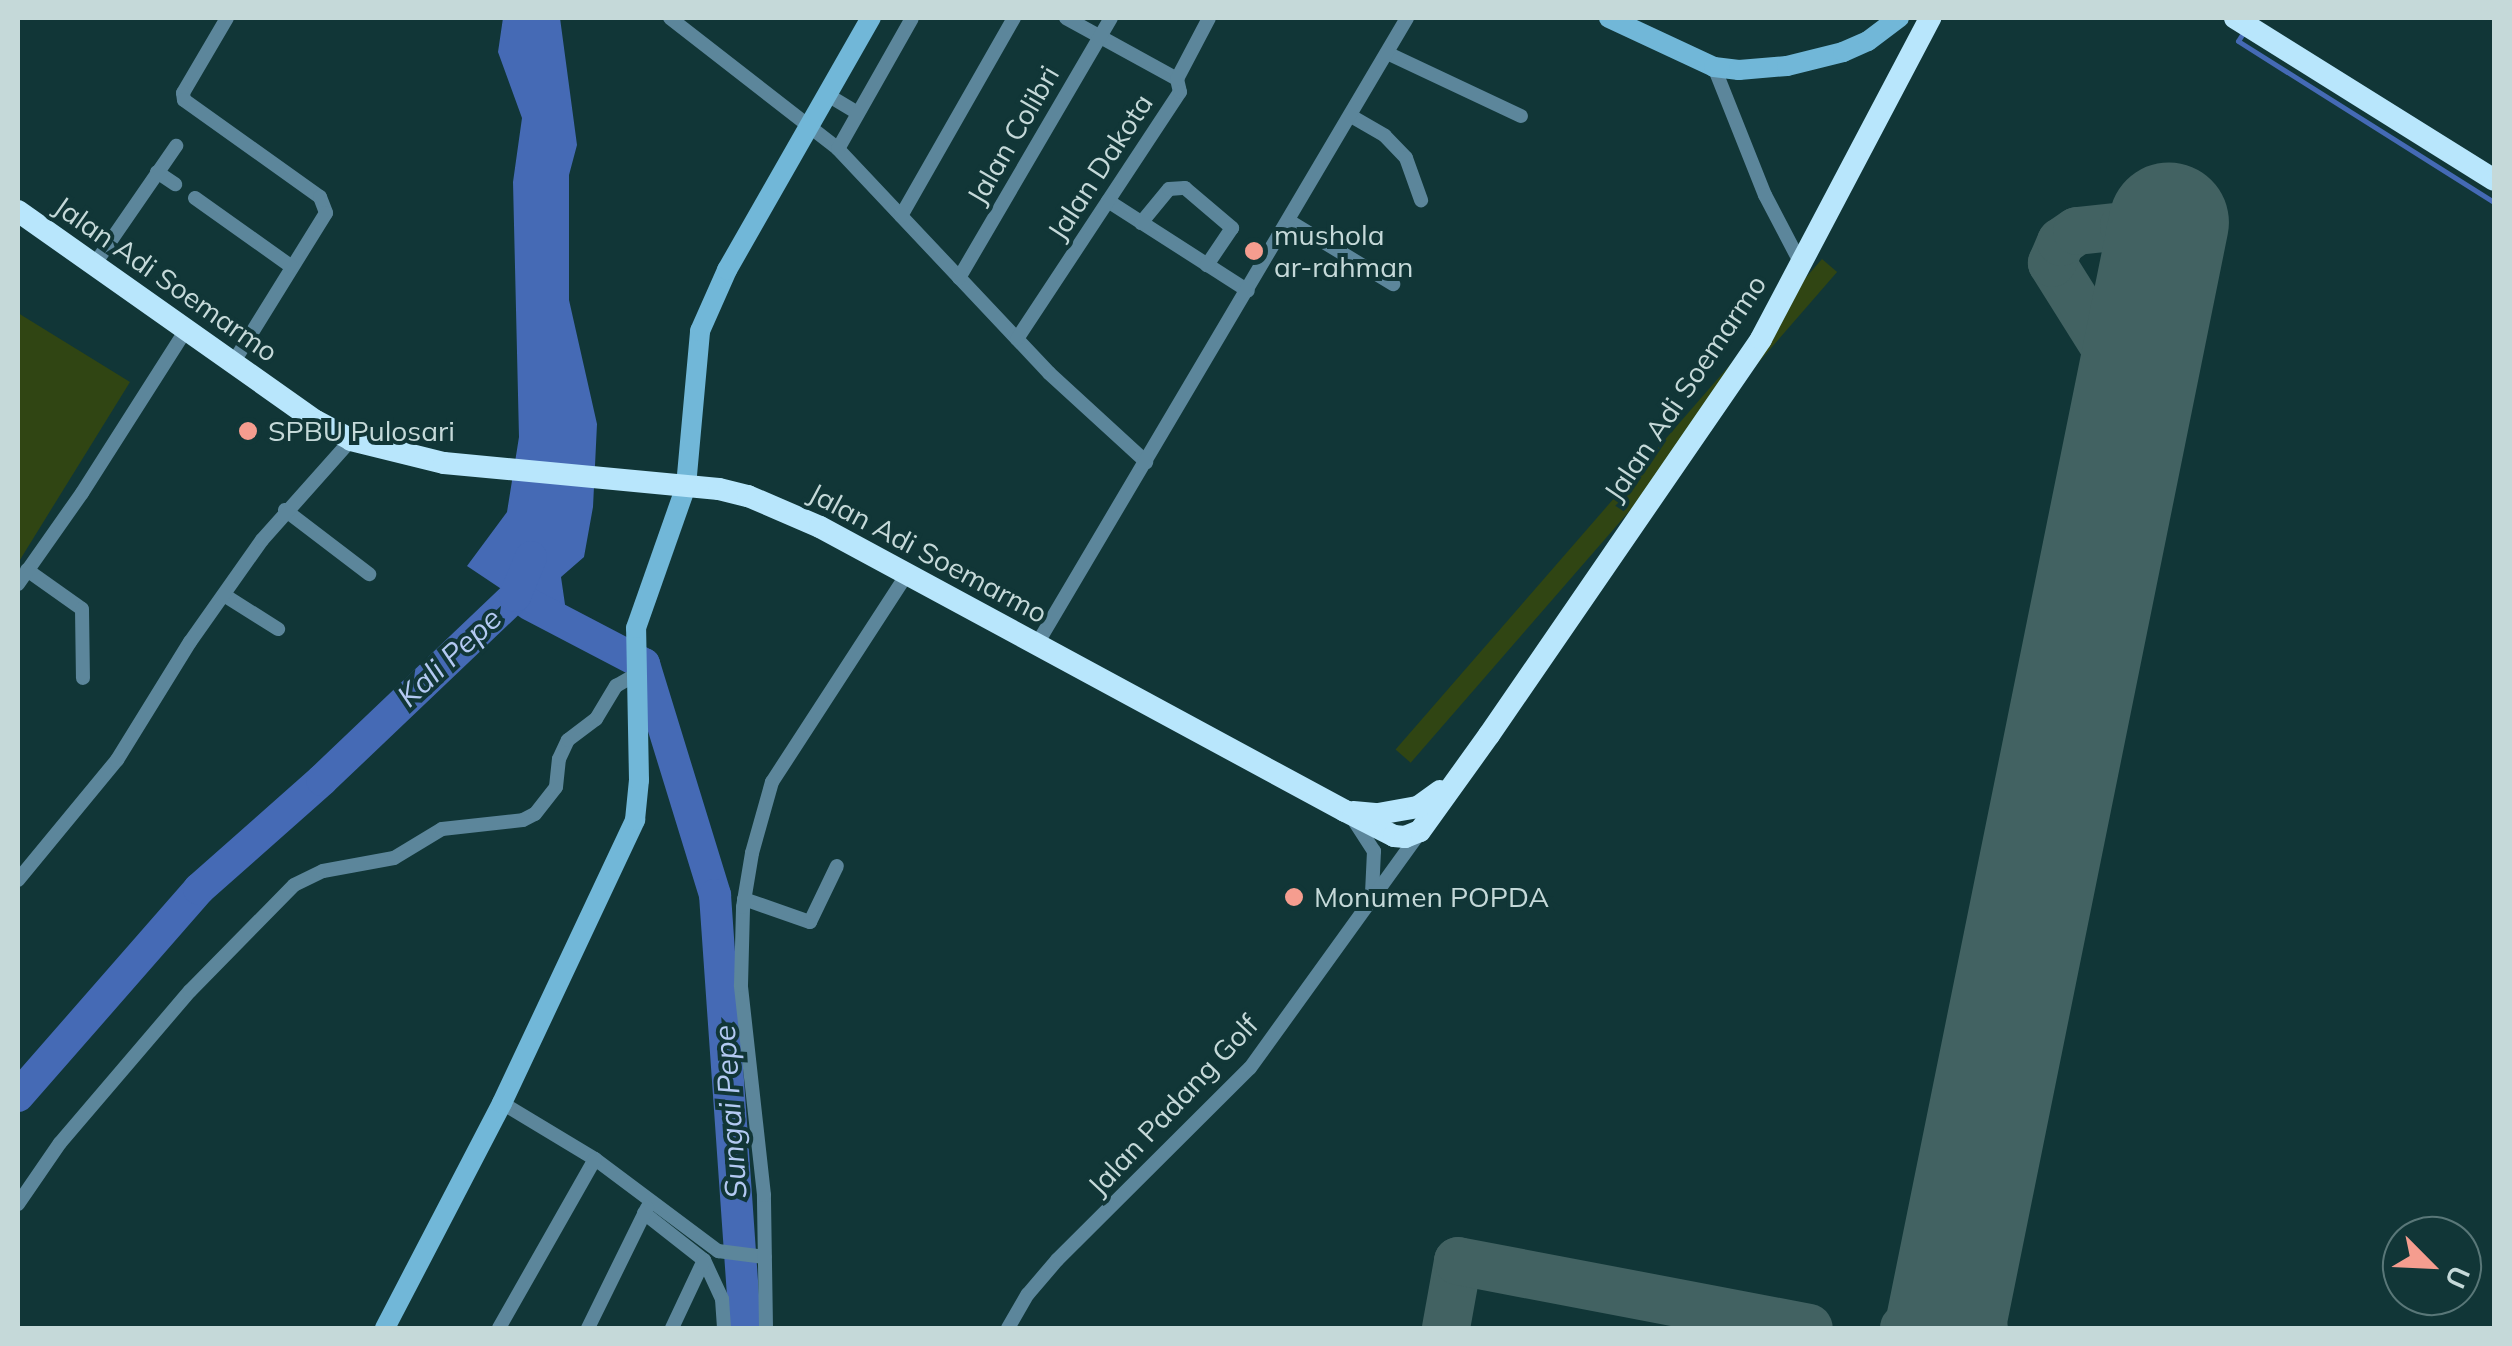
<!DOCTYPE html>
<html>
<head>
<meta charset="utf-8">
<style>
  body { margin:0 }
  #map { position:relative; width:2512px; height:1346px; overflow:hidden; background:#113637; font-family:Mulish,sans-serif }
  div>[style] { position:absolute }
  .green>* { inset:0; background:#304513; transform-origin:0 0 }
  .water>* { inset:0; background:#456ab5 }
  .stream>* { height:5px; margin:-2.5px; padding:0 2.5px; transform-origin:2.5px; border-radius:2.5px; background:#456ab5 }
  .river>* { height:32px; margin:-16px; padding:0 16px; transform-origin:16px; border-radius:16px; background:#456ab5 }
  .taxiway>* { height:48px; margin:-24px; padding:0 24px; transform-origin:24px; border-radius:24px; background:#426262 }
  .runway>* { height:120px; margin:-60px; padding:0 60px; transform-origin:60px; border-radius:60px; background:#426262 }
  .minor>* { height:14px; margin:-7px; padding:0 7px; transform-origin:7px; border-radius:7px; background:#5c869b }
  .secondary>* { height:20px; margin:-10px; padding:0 10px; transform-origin:10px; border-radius:10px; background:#71b7d8 }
  .trunk>* { height:22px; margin:-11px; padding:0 11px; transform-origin:11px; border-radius:11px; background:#b8e6fc }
  .dots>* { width:28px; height:28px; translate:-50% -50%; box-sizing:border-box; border:5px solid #113637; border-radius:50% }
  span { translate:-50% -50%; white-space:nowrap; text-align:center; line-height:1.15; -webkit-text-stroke:8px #113637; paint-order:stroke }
  .street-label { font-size:28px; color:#c5d9d9 }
  .poi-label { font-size:28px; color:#c5d9d9 }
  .left { translate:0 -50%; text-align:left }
  .water-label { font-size:30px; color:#b3c9f2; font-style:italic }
  .frame { position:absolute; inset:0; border:20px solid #c5d9d9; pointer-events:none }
  .north { position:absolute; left:2382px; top:1216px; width:100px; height:100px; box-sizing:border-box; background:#113637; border:2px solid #597778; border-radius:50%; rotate:114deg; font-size:28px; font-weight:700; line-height:40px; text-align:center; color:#c5d9d9 }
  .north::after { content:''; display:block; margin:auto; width:35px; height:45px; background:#f59d8f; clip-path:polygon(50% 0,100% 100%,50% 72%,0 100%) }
</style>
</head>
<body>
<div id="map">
  <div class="green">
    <i style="left:1822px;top:259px;width:20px;height:650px;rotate:41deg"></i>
    <i style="clip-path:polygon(18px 313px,130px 382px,18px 563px)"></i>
  </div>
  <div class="water">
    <i style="clip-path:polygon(503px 18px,560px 18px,577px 145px,569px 175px,569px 300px,597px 424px,593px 507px,584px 557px,561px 577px,568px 625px,564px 631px,467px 566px,507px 512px,519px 437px,513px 182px,522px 118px,498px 52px)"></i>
  </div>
  <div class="stream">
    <i style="left:2243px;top:33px;width:9px;rotate:122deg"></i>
    <i style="left:2238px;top:41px;width:302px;rotate:32.2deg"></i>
  </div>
  <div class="river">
    <i style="left:529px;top:604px;width:130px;rotate:27.6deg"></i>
    <i style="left:644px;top:664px;width:242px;rotate:72.9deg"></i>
    <i style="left:715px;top:895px;width:434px;rotate:86deg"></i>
    <i style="left:18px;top:1096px;width:275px;rotate:-48.8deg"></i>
    <i style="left:199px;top:889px;width:164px;rotate:-41.5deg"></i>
    <i style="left:322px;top:780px;width:267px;rotate:-43.6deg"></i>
    <i style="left:515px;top:596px;width:42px;rotate:-67.7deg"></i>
  </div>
  <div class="taxiway">
    <i style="left:2129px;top:417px;width:32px;rotate:-97deg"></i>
    <i style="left:2125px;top:385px;width:25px;rotate:-116deg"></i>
    <i style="left:2114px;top:362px;width:117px;rotate:-122.1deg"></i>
    <i style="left:2052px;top:263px;width:23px;rotate:-67deg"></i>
    <i style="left:2061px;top:242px;width:19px;rotate:-35deg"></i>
    <i style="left:2077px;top:231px;width:47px;rotate:-6.1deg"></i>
    <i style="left:2124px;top:226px;width:45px;rotate:29.4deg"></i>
    <i style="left:2163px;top:248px;width:23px;rotate:56deg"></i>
    <i style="left:2176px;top:267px;width:23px;rotate:72deg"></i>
    <i style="left:2183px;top:289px;width:26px;rotate:92deg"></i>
    <i style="left:2182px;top:315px;width:25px;rotate:108deg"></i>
    <i style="left:2174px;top:339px;width:53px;rotate:134.2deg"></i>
    <i style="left:1957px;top:1272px;width:62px;rotate:64.3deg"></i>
    <i style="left:1446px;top:1328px;width:68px;rotate:-79.8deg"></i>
    <i style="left:1458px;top:1261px;width:357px;rotate:10.8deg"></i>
    <i style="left:1904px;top:1328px;width:31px;rotate:-25deg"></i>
    <i style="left:1932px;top:1315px;width:50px;rotate:-59.8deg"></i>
  </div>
  <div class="runway">
    <i style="left:1945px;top:1328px;width:1128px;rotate:-78.55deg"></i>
  </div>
  <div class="minor">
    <i style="left:227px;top:18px;width:87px;rotate:120.4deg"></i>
    <i style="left:183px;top:93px;width:7px;rotate:82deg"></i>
    <i style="left:184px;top:100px;width:167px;rotate:35.5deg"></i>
    <i style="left:320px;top:197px;width:17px;rotate:69deg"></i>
    <i style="left:326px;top:213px;width:176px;rotate:121.8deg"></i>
    <i style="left:670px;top:18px;width:213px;rotate:37.9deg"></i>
    <i style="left:838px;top:149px;width:308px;rotate:46.7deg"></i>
    <i style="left:1049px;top:373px;width:132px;rotate:42.5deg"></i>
    <i style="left:1066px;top:18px;width:127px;rotate:28.8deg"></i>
    <i style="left:1387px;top:53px;width:148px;rotate:25.2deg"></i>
    <i style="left:1714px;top:67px;width:138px;rotate:68.3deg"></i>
    <i style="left:1765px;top:195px;width:78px;rotate:62.4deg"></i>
    <i style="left:826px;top:94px;width:37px;rotate:31deg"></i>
    <i style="left:1351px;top:116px;width:39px;rotate:30deg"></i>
    <i style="left:1385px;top:136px;width:30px;rotate:46deg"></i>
    <i style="left:1406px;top:158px;width:45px;rotate:70.3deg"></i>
    <i style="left:838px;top:149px;width:150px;rotate:-60.5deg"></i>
    <i style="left:157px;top:172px;width:22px;rotate:34deg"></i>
    <i style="left:195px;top:198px;width:119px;rotate:35.4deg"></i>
    <i style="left:1108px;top:201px;width:166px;rotate:32.7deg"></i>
    <i style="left:901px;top:216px;width:228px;rotate:-60.3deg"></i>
    <i style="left:1289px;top:221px;width:122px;rotate:31.2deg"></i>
    <i style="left:1141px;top:223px;width:44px;rotate:-50.5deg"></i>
    <i style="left:1169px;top:189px;width:16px;rotate:-4deg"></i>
    <i style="left:1185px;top:188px;width:62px;rotate:40.4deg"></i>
    <i style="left:1232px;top:228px;width:45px;rotate:124deg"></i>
    <i style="left:94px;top:265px;width:145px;rotate:-55.4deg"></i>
    <i style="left:959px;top:278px;width:301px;rotate:-59.7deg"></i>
    <i style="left:1017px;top:339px;width:296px;rotate:-56.6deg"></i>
    <i style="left:1180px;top:92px;width:13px;rotate:-103deg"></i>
    <i style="left:1177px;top:79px;width:69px;rotate:-62.3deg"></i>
    <i style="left:285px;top:510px;width:106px;rotate:37.3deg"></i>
    <i style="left:27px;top:570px;width:67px;rotate:35.3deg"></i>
    <i style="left:82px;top:609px;width:69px;rotate:89.2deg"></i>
    <i style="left:18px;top:584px;width:111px;rotate:-54.9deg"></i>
    <i style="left:82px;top:493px;width:193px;rotate:-57.5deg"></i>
    <i style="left:224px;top:595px;width:64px;rotate:32.2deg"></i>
    <i style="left:1037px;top:644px;width:727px;rotate:-59.41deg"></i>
    <i style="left:1355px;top:822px;width:35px;rotate:57deg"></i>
    <i style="left:1374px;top:851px;width:43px;rotate:92.7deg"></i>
    <i style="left:18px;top:880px;width:156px;rotate:-50.5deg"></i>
    <i style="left:117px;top:760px;width:139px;rotate:-58.3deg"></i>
    <i style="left:190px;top:642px;width:125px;rotate:-54.8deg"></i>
    <i style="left:262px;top:540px;width:134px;rotate:-48.3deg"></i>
    <i style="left:744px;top:899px;width:70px;rotate:19.2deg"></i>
    <i style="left:810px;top:922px;width:62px;rotate:-64.3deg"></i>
    <i style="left:502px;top:1103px;width:109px;rotate:31.1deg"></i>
    <i style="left:595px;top:1159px;width:154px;rotate:36.8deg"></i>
    <i style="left:718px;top:1251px;width:47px;rotate:7.3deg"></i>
    <i style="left:18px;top:1204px;width:74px;rotate:-55.5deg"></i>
    <i style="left:60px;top:1143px;width:200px;rotate:-49.5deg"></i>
    <i style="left:190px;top:991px;width:148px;rotate:-45.5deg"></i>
    <i style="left:294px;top:885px;width:32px;rotate:-26deg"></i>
    <i style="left:323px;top:871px;width:72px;rotate:-10.4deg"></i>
    <i style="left:394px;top:858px;width:56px;rotate:-31.1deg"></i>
    <i style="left:442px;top:829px;width:81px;rotate:-6.3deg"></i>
    <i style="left:523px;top:820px;width:13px;rotate:-27deg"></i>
    <i style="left:535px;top:814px;width:34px;rotate:-52deg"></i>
    <i style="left:556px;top:787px;width:28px;rotate:-84deg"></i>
    <i style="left:559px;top:759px;width:21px;rotate:-65deg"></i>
    <i style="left:568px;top:740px;width:35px;rotate:-37deg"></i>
    <i style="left:596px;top:719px;width:39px;rotate:-59deg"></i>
    <i style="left:616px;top:686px;width:22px;rotate:-30deg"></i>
    <i style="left:644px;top:1213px;width:76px;rotate:38.1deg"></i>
    <i style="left:704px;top:1260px;width:43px;rotate:65.2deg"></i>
    <i style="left:722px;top:1299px;width:29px;rotate:86deg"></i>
    <i style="left:499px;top:1328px;width:194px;rotate:-60.4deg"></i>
    <i style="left:588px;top:1328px;width:134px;rotate:-63.8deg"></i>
    <i style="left:672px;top:1328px;width:75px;rotate:-64.8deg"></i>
    <i style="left:766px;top:1328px;width:133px;rotate:-90.9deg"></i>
    <i style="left:764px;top:1195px;width:211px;rotate:-96.3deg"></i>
    <i style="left:741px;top:985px;width:78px;rotate:-88.5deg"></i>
    <i style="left:743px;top:907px;width:55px;rotate:-80.5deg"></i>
    <i style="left:752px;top:853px;width:74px;rotate:-74.3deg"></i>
    <i style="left:772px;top:782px;width:248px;rotate:-57deg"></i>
    <i style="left:1008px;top:1328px;width:39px;rotate:-60deg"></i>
    <i style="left:1028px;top:1294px;width:45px;rotate:-49.5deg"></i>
    <i style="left:1057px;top:1260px;width:272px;rotate:-44.9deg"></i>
    <i style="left:1250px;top:1068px;width:291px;rotate:-54.2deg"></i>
  </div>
  <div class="secondary">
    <i style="left:1609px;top:18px;width:116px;rotate:25deg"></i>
    <i style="left:1714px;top:67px;width:25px;rotate:7deg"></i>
    <i style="left:1739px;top:70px;width:48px;rotate:-4.8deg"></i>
    <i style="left:1787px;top:66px;width:58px;rotate:-14deg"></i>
    <i style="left:1843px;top:52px;width:27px;rotate:-24deg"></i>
    <i style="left:1868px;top:41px;width:39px;rotate:-37deg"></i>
    <i style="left:385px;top:1328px;width:254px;rotate:-62.5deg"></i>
    <i style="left:502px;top:1103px;width:313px;rotate:-64.8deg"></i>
    <i style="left:635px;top:820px;width:40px;rotate:-84.3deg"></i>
    <i style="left:639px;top:780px;width:152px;rotate:-91.1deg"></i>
    <i style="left:636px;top:628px;width:151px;rotate:-70.6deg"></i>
    <i style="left:686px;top:486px;width:156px;rotate:-84.8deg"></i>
    <i style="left:700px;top:331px;width:67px;rotate:-66.1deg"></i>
    <i style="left:727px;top:270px;width:290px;rotate:-60.3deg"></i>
  </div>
  <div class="trunk">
    <i style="left:2235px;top:18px;width:305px;rotate:32deg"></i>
    <i style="left:18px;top:211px;width:365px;rotate:35.2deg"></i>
    <i style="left:316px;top:421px;width:40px;rotate:28deg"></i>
    <i style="left:351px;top:440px;width:96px;rotate:13.9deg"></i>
    <i style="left:444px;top:463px;width:276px;rotate:5.4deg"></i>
    <i style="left:719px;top:489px;width:30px;rotate:14deg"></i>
    <i style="left:748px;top:496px;width:78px;rotate:23.3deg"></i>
    <i style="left:820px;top:527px;width:597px;rotate:28.41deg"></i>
    <i style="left:1345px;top:811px;width:55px;rotate:27deg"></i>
    <i style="left:1394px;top:836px;width:11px;rotate:5deg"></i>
    <i style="left:1405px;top:837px;width:16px;rotate:-22deg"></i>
    <i style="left:1420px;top:831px;width:118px;rotate:-54.3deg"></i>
    <i style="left:1489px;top:735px;width:480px;rotate:-55.5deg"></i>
    <i style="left:1761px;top:339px;width:363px;rotate:-62.2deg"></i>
    <i style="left:1353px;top:812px;width:25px;rotate:5deg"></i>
    <i style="left:1378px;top:814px;width:41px;rotate:-9.9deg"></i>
    <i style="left:1418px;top:807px;width:27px;rotate:-36deg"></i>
  </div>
  <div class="dots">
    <i style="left:1254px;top:251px;background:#f59d8f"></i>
    <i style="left:248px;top:431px;background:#f59d8f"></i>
    <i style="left:1294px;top:897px;background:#f59d8f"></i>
  </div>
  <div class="street-label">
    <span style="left:1013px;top:135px;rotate:-60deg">Jalan Colibri</span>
    <span style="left:1100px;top:167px;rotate:-57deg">Jalan Dakota</span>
    <span style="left:166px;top:279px;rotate:35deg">Jalan Adi Soemarmo</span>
    <span style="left:1685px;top:388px;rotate:-56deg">Jalan Adi Soemarmo</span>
    <span style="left:928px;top:553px;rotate:28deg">Jalan Adi Soemarmo</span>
    <span style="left:1173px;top:1105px;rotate:-47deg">Jalan Padang Golf</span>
  </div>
  <div class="poi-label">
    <span class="left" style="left:1274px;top:251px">mushola<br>ar-rahman</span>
    <span class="left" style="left:268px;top:431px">SPBU Pulosari</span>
    <span class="left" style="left:1314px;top:897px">Monumen POPDA</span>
  </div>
  <div class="water-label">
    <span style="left:449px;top:657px;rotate:-43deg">Kali Pepe</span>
    <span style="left:730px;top:1112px;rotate:-94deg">Sungai Pepe</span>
  </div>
  <div class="frame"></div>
  <div class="north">U</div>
</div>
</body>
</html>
